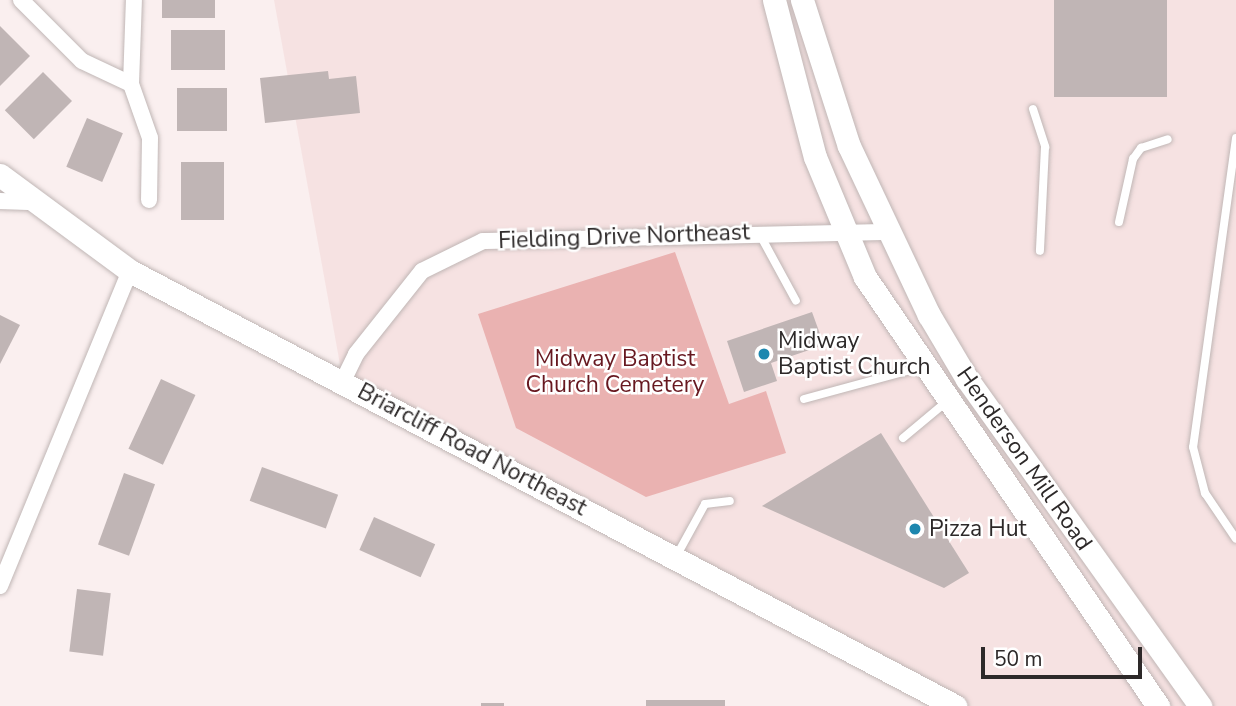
<!DOCTYPE html>
<html>
<head>
<meta charset="utf-8">
<style>
  body { margin:0 }
  #map { position:relative; width:1236px; height:706px; overflow:hidden; background:#faefef; font-family:"Nunito Sans",sans-serif }
  div>[style] { position:absolute }
  .built>* { inset:0; background:#f6e2e2 }
  .green>* { inset:0; background:#eab2b1 }
  .building>* { inset:0; background:#c0b5b5; transform-origin:0 0 }
  .roads { filter:drop-shadow(0 0 2px #c0b6b5) drop-shadow(0 0 2px #c0b6b5) }
  .lane>* { height:8px; margin:-4px; padding:0 4px; transform-origin:4px; border-radius:4px; background:#fff }
  .street>* { height:16px; margin:-8px; padding:0 8px; transform-origin:8px; border-radius:8px; background:#fff }
  .secondary>* { height:23px; margin:-11.5px; padding:0 11.5px; transform-origin:11.5px; border-radius:11.5px; background:#fff }
  .dots>* { width:19px; height:19px; translate:-50% -50%; box-sizing:border-box; border:4px solid #fff; border-radius:50% }
  span { translate:-50% -50%; white-space:nowrap; text-align:center; line-height:1.15; -webkit-text-stroke:5px #fff; paint-order:stroke }
  .street-label { font-size:23px; color:#2d2929 }
  .poi-label { font-size:23px; color:#2d2929 }
  .left { translate:0 -50%; text-align:left }
  .park-label { font-size:23px; color:#671820 }
  .scale { position:absolute; left:981px; top:647px; width:161px; height:32px; box-sizing:border-box; border:4px solid #2d2929; border-top:0; padding-left:9px; font-size:21px; line-height:24px; white-space:nowrap; color:#2d2929; -webkit-text-stroke:5px #fff; paint-order:stroke }
</style>
</head>
<body>
<div id="map">
  <div class="built">
    <i style="clip-path:polygon(274px 0,1236px 0,1236px 706px,933px 706px,343px 381px)"></i>
  </div>
  <div class="green">
    <i style="clip-path:polygon(675px 252px,729px 404px,766px 391px,786px 453px,646px 497px,516px 428px,478px 314px)"></i>
  </div>
  <div class="building">
    <i style="left:162px;top:0;width:53px;height:18px"></i>
    <i style="left:1054px;top:0;width:113px;height:97px"></i>
    <i style="clip-path:polygon(0 26px,30px 56px,0 86px)"></i>
    <i style="left:171px;top:30px;width:54px;height:40px"></i>
    <i style="clip-path:polygon(328px 71px,329px 79px,356px 76px,360px 113px,265px 123px,260px 78px)"></i>
    <i style="left:43px;top:72px;width:41px;height:54px;rotate:45deg"></i>
    <i style="left:177px;top:88px;width:50px;height:43px"></i>
    <i style="left:87px;top:118px;width:39px;height:53px;rotate:23deg"></i>
    <i style="left:181px;top:162px;width:43px;height:58px"></i>
    <i style="clip-path:polygon(812px 312px,824px 345px,771px 363px,777px 381px,744px 392px,727px 341px)"></i>
    <i style="clip-path:polygon(0 315px,20px 325px,0 364px)"></i>
    <i style="left:161px;top:379px;width:38px;height:77px;rotate:25deg"></i>
    <i style="clip-path:polygon(881px 433px,969px 573px,944px 588px,762px 506px)"></i>
    <i style="left:262px;top:467px;width:81px;height:36px;rotate:20deg"></i>
    <i style="left:124px;top:473px;width:33px;height:76px;rotate:20deg"></i>
    <i style="left:374px;top:517px;width:67px;height:36px;rotate:24deg"></i>
    <i style="left:77px;top:589px;width:34px;height:63px;rotate:7deg"></i>
    <i style="left:646px;top:700px;width:79px;height:6px"></i>
    <i style="left:481px;top:703px;width:23px;height:3px"></i>
  </div>
  <div class="roads">
    <div class="lane">
      <i style="left:1033px;top:109px;width:40px;rotate:72deg"></i>
      <i style="left:1045px;top:147px;width:104px;rotate:92.8deg"></i>
      <i style="left:1236px;top:138px;width:312px;rotate:97.9deg"></i>
      <i style="left:1193px;top:447px;width:48px;rotate:75.4deg"></i>
      <i style="left:1205px;top:493px;width:55px;rotate:56deg"></i>
      <i style="left:1119px;top:222px;width:65px;rotate:-77.5deg"></i>
      <i style="left:1133px;top:159px;width:14px;rotate:-54deg"></i>
      <i style="left:1141px;top:148px;width:28px;rotate:-18deg"></i>
      <i style="left:759px;top:233px;width:77px;rotate:61.4deg"></i>
      <i style="left:804px;top:399px;width:122px;rotate:-15.2deg"></i>
      <i style="left:903px;top:438px;width:56px;rotate:-39.9deg"></i>
      <i style="left:677px;top:555px;width:58px;rotate:-61.2deg"></i>
      <i style="left:705px;top:504px;width:25px;rotate:-7deg"></i>
    </div>
    <div class="street">
      <i style="left:21px;top:0;width:86px;rotate:45deg"></i>
      <i style="left:82px;top:61px;width:54px;rotate:25.1deg"></i>
      <i style="left:131px;top:84px;width:84px;rotate:-88deg"></i>
      <i style="left:131px;top:84px;width:57px;rotate:70.6deg"></i>
      <i style="left:150px;top:138px;width:62px;rotate:90.9deg"></i>
      <i style="left:0;top:201px;width:28px;rotate:2deg"></i>
      <i style="left:343px;top:381px;width:30px;rotate:-64deg"></i>
      <i style="left:356px;top:354px;width:106px;rotate:-51.5deg"></i>
      <i style="left:422px;top:271px;width:68px;rotate:-26.2deg"></i>
      <i style="left:483px;top:241px;width:403px;rotate:-1.3deg"></i>
      <i style="left:0;top:586px;width:341px;rotate:-67.6deg"></i>
    </div>
    <div class="secondary">
      <i style="left:774px;top:0;width:162px;rotate:75.4deg"></i>
      <i style="left:815px;top:157px;width:130px;rotate:67.4deg"></i>
      <i style="left:865px;top:277px;width:520px;rotate:55.67deg"></i>
      <i style="left:802px;top:0;width:153px;rotate:72.2deg"></i>
      <i style="left:849px;top:146px;width:187px;rotate:64.7deg"></i>
      <i style="left:929px;top:315px;width:74px;rotate:59.3deg"></i>
      <i style="left:967px;top:379px;width:402px;rotate:54.5deg"></i>
      <i style="left:0;top:175px;width:162px;rotate:36.4deg"></i>
      <i style="left:130px;top:271px;width:933px;rotate:27.8deg"></i>
    </div>
  </div>
  <div class="dots">
    <i style="left:764px;top:354px;background:#1d87af"></i>
    <i style="left:915px;top:529px;background:#1d87af"></i>
  </div>
  <div class="street-label">
    <span style="left:624px;top:237px;rotate:-2deg">Fielding Drive Northeast</span>
    <span style="left:472px;top:450px;rotate:28deg">Briarcliff Road Northeast</span>
    <span style="left:1024px;top:459px;rotate:55deg">Henderson Mill Road</span>
  </div>
  <div class="poi-label">
    <span class="left" style="left:778px;top:354px">Midway<br>Baptist Church</span>
    <span class="left" style="left:929px;top:529px">Pizza Hut</span>
  </div>
  <div class="park-label">
    <span style="left:615px;top:372px">Midway Baptist<br>Church Cemetery</span>
  </div>
  <div class="scale">50 m</div>
</div>
</body>
</html>
